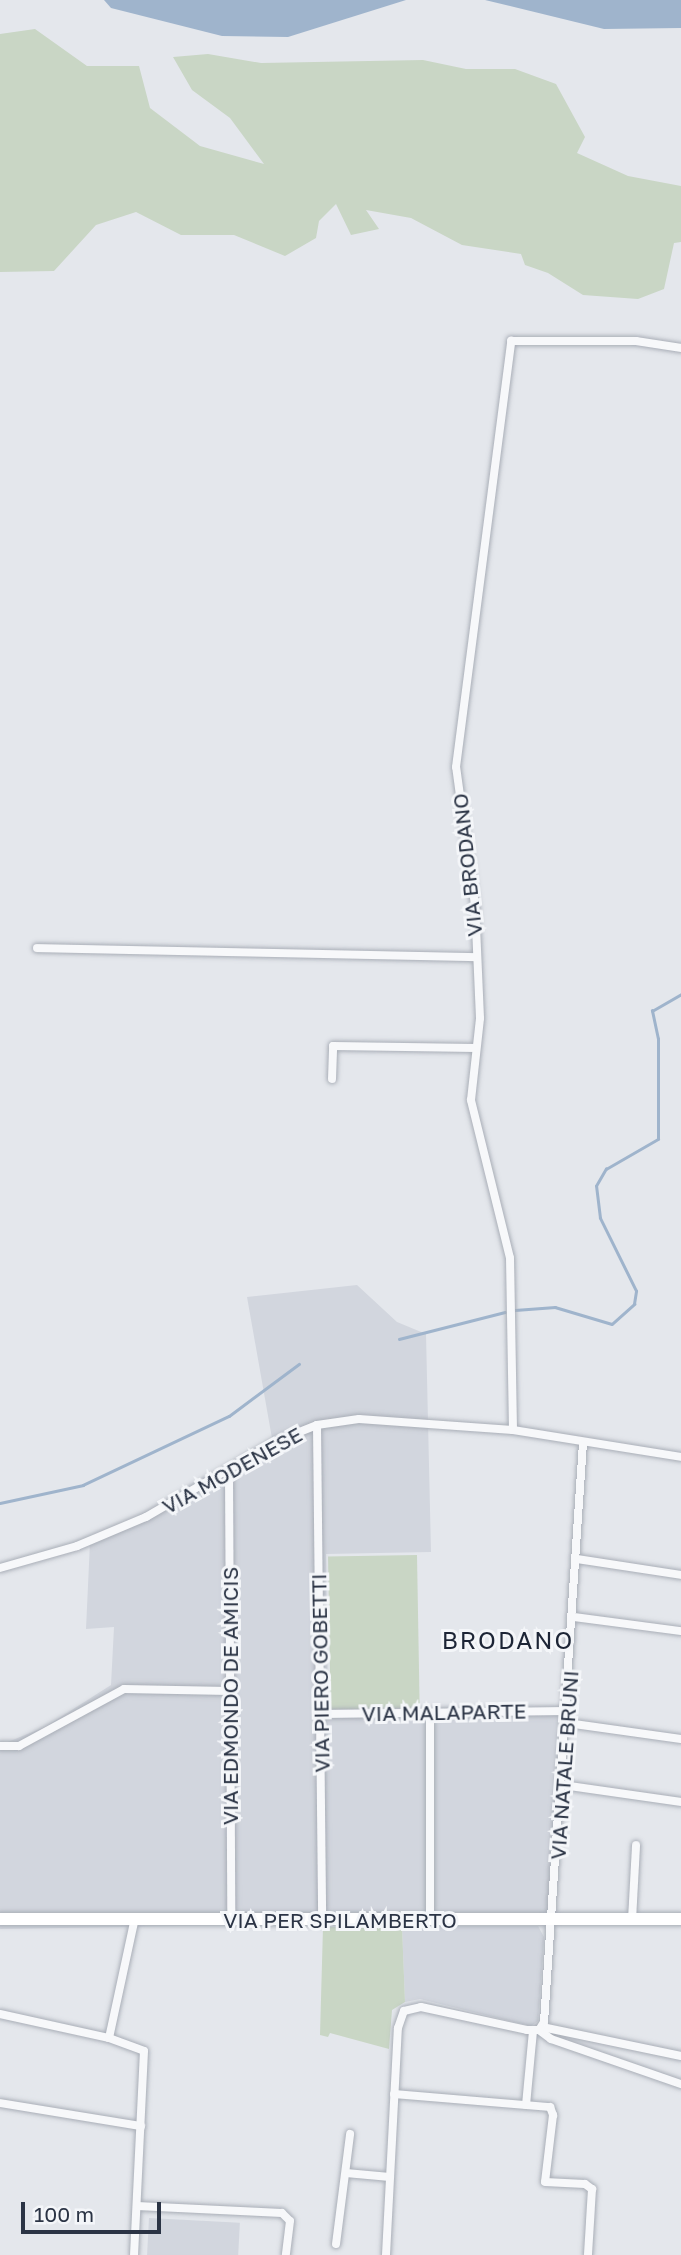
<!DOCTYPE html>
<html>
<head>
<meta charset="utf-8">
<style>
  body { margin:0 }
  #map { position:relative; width:681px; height:2255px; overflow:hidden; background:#e4e7ec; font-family:"Golos Text",sans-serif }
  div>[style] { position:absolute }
  .built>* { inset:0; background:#d2d6de; transform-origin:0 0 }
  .green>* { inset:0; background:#c9d6c5; transform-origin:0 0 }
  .water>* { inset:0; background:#9fb4cc }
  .stream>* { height:2.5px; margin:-1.25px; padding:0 1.25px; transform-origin:1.25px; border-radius:1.25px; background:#9fb4cc }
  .roads { filter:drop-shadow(0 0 2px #a9aeb7) drop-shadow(0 0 2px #a9aeb7) }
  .minor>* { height:8px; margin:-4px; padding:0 4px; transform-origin:4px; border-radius:4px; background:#f7f8fa }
  .primary>* { height:12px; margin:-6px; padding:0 6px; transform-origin:6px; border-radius:6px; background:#fff }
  span { translate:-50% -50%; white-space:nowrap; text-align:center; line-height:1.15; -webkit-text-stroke:6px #f4f6f9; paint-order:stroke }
  .street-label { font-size:21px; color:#2b3445 }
  .quarter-label { font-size:24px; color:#1d2536; letter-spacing:2px }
  .scale { position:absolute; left:21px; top:2202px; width:140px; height:32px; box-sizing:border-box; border:4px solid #2b3445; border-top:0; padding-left:9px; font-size:21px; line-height:24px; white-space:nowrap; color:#2b3445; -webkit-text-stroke:5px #f4f6f9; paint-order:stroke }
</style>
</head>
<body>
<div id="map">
  <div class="built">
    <i style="clip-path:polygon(357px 1285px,397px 1322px,426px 1334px,431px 1552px,326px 1554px,328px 1710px,559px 1707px,552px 1920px,0 1929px,0 1745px,45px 1727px,111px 1685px,114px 1627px,86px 1629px,90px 1542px,273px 1444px,247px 1297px)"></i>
    <i style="clip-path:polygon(402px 1926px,538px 1926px,544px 1937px,538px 2021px,531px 2026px,420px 1999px,405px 2002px)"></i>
    <i style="left:149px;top:2218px;width:91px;height:37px;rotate:3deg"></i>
  </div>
  <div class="green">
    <i style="clip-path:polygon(35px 29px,87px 66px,139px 66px,150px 108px,200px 146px,264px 164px,230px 118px,192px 90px,173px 57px,208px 54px,261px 63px,423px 60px,466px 69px,515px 69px,556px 84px,585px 137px,577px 153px,628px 176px,681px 186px,681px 242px,674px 243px,664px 289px,638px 299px,583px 295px,548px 273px,525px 265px,521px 254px,462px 245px,411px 218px,366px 210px,379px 229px,351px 235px,336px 204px,319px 221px,316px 238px,285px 256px,234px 235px,181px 235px,136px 212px,96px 225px,54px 271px,0 272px,0 34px)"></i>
    <i style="left:417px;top:1555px;width:153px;height:89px;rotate:89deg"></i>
    <i style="clip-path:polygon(402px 1926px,405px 2002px,392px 2010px,389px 2049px,330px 2033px,328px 2037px,320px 2035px,323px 1927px)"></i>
  </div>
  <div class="water">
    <i style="clip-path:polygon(104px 0,406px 0,288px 37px,222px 36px,111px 8px)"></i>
    <i style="clip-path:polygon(485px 0,681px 0,681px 28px,604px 29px)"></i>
  </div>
  <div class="stream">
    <i style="left:515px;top:1310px;width:40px;rotate:-4.3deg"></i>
    <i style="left:555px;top:1307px;width:59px;rotate:16.6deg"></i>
    <i style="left:612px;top:1324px;width:30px;rotate:-42deg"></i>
    <i style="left:634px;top:1304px;width:13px;rotate:-81deg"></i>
    <i style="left:636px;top:1291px;width:81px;rotate:-116.3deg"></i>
    <i style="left:600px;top:1218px;width:32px;rotate:-97deg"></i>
    <i style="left:596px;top:1186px;width:20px;rotate:-60deg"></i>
    <i style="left:606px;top:1169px;width:60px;rotate:-30deg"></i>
    <i style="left:658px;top:1139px;width:100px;rotate:-90deg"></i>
    <i style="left:658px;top:1039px;width:29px;rotate:-102deg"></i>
    <i style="left:652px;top:1011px;width:34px;rotate:-30deg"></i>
    <i style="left:399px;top:1339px;width:109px;rotate:-14.3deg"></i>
    <i style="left:0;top:1503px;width:85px;rotate:-12.2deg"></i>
    <i style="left:83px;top:1485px;width:161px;rotate:-25.3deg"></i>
    <i style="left:229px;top:1416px;width:87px;rotate:-36.6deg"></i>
  </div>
  <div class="roads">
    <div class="minor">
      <i style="left:37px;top:948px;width:439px;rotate:1.2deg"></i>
      <i style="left:332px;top:1079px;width:33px;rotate:-88deg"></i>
      <i style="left:333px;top:1046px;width:143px;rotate:0.8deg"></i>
      <i style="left:317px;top:1425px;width:497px;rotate:89.4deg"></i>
      <i style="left:513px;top:1430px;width:172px;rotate:-91deg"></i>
      <i style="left:510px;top:1258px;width:163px;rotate:-103.9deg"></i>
      <i style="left:471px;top:1100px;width:82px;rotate:-83.7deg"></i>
      <i style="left:480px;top:1018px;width:113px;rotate:-92.5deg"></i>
      <i style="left:475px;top:905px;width:139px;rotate:-97.8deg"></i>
      <i style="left:456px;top:767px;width:430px;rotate:-82.6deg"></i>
      <i style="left:511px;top:341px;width:125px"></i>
      <i style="left:636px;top:341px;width:46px;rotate:8.8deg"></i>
      <i style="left:229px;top:1471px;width:449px;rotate:89.7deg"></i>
      <i style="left:577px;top:1559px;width:105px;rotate:8.7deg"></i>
      <i style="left:0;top:1568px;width:80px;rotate:-15.9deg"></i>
      <i style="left:77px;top:1546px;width:75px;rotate:-22.8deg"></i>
      <i style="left:146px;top:1517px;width:151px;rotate:-30.1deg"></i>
      <i style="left:277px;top:1441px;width:43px;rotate:-21.8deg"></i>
      <i style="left:317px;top:1425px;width:42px;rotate:-8.1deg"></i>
      <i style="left:359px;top:1419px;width:154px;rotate:4.1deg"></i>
      <i style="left:513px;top:1430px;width:170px;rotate:9.1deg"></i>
      <i style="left:574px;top:1617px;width:108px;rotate:7.5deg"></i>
      <i style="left:430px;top:1713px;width:207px;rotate:90deg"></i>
      <i style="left:322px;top:1714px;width:245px;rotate:-0.7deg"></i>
      <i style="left:567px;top:1723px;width:115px;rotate:8deg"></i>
      <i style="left:0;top:1746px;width:19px"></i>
      <i style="left:19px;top:1746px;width:119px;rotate:-28.5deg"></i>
      <i style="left:124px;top:1689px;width:105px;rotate:1.1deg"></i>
      <i style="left:563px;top:1785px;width:119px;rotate:8.2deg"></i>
      <i style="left:632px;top:1920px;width:75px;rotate:-86.9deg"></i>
      <i style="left:0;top:2014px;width:112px;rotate:12.4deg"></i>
      <i style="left:109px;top:2038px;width:37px;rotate:20deg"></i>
      <i style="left:144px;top:2051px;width:204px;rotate:92.8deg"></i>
      <i style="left:542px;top:2027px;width:142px;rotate:11.8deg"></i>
      <i style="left:539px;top:2030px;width:15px;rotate:37deg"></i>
      <i style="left:551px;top:2039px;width:138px;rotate:19.1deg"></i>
      <i style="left:109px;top:2038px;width:123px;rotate:-77.8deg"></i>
      <i style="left:394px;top:2094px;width:157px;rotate:4.8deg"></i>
      <i style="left:550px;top:2107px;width:9px;rotate:69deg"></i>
      <i style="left:553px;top:2115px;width:67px;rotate:96.8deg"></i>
      <i style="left:545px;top:2182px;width:40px;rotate:2.9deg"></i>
      <i style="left:585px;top:2184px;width:9px;rotate:36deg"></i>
      <i style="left:592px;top:2189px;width:66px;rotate:93.5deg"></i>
      <i style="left:0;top:2103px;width:143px;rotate:9.3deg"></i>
      <i style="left:526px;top:2105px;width:74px;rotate:-84.6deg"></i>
      <i style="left:346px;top:2173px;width:44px;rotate:5.2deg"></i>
      <i style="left:137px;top:2206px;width:145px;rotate:2.8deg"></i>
      <i style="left:282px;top:2213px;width:11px;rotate:45deg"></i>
      <i style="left:290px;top:2221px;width:34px;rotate:97deg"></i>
      <i style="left:336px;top:2244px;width:111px;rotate:-82.7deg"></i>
      <i style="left:386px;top:2255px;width:227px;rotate:-87deg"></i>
      <i style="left:398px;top:2028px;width:18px;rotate:-71deg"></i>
      <i style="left:404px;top:2011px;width:17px;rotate:-13deg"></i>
      <i style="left:421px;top:2007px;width:108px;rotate:12.2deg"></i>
      <i style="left:527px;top:2030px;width:12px"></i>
      <i style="left:539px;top:2030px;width:9px;rotate:-58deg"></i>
      <i style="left:544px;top:2022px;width:581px;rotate:-86.15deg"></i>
    </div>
    <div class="primary">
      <i style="left:0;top:1919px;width:681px"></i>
    </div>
  </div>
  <div class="street-label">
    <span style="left:467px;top:865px;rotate:-96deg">VIA BRODANO</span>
    <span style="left:232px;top:1470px;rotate:-29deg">VIA MODENESE</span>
    <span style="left:320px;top:1673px;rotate:-91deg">VIA PIERO GOBETTI</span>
    <span style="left:230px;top:1696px;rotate:-90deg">VIA EDMONDO DE AMICIS</span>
    <span style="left:444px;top:1712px;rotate:-1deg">VIA MALAPARTE</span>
    <span style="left:564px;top:1765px;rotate:-86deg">VIA NATALE BRUNI</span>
    <span style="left:340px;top:1920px">VIA PER SPILAMBERTO</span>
  </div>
  <div class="quarter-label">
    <span style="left:508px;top:1640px">BRODANO</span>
  </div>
  <div class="scale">100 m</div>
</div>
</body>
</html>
